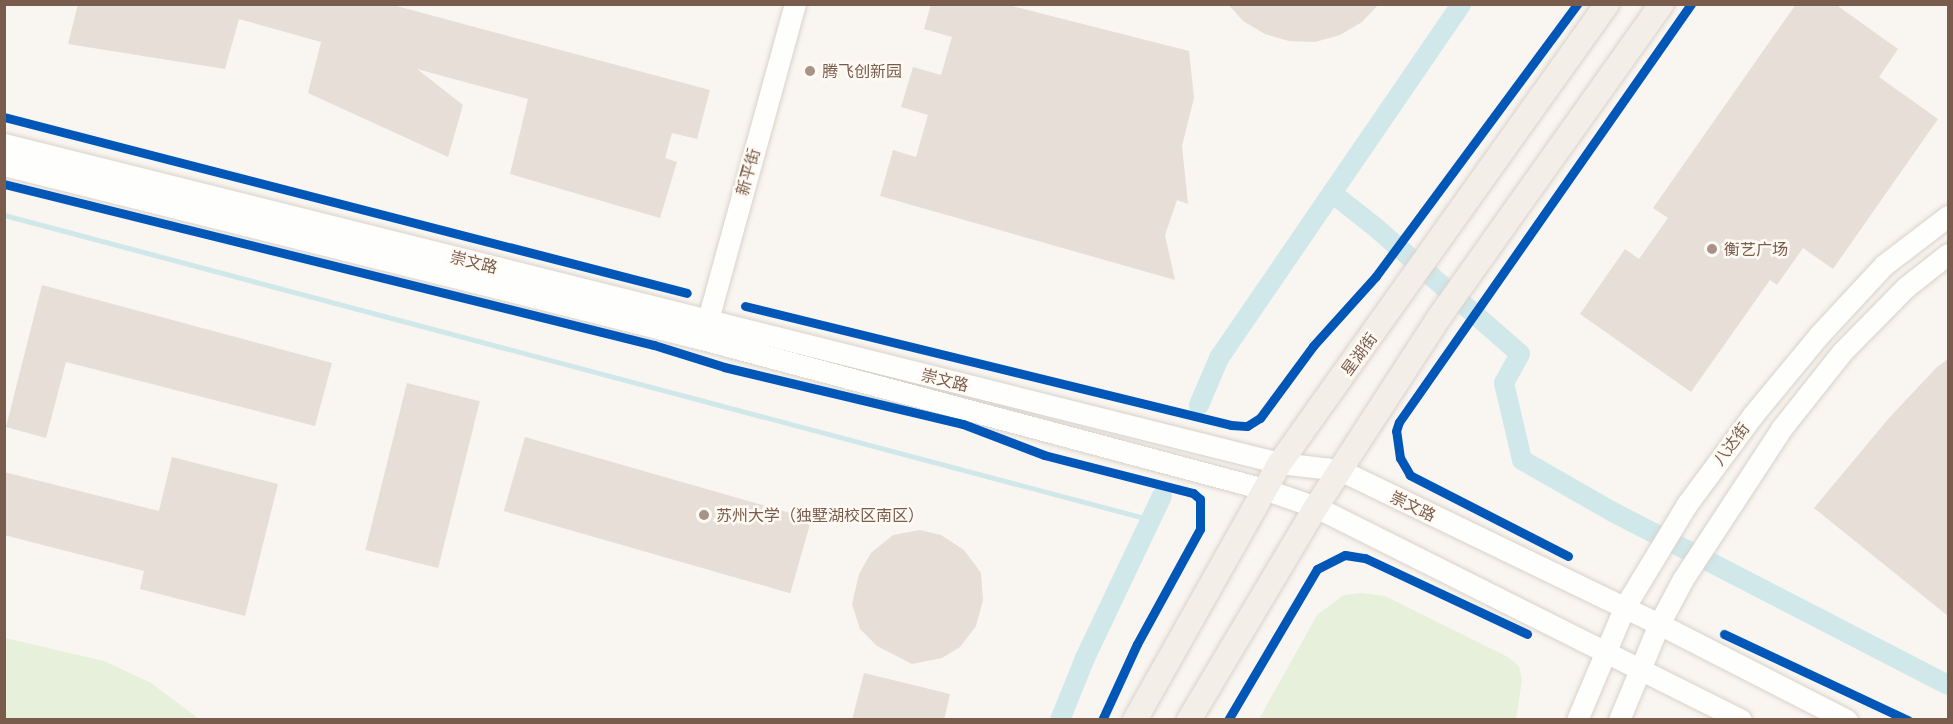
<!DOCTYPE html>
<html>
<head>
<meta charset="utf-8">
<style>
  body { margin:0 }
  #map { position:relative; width:1953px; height:724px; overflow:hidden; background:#f9f5f0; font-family:"Exo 2","Noto Sans SC",sans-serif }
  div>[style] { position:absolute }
  .green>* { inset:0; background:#e7f0db }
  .stream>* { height:5px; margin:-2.5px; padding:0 2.5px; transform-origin:2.5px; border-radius:2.5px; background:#d0e8ea }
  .canal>* { height:20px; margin:-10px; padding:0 10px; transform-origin:10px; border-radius:10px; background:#d0e8ea }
  .building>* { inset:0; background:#e6ded7; transform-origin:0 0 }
  .roads { filter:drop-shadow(0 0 2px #d9d2cb) drop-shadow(0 0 2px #d9d2cb) }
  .secondary>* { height:21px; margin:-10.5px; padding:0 10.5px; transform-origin:10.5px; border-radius:10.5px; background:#fefefd }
  .primary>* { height:24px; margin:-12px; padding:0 12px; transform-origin:12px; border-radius:12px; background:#f3eee8 }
  .cycleway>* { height:9px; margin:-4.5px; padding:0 4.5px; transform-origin:4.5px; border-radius:4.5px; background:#0057b8 }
  .dots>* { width:16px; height:16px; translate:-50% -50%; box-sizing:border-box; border:3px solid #fffaf3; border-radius:50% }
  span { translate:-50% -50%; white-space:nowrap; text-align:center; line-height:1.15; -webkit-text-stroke:5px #fffaf3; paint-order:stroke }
  .poi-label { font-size:16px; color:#7a5c4d }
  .left { translate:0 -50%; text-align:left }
  .street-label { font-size:16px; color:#7a5c4d }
  .frame { position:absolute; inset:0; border:6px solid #7a5c4d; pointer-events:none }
</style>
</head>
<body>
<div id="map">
  <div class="green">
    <i style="clip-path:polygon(1361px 593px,1385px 596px,1508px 657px,1519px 666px,1522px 680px,1516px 719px,1259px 719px,1317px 615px,1344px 595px)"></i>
    <i style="clip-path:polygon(5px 638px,104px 661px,151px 683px,199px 719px,5px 719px)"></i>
  </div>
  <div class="stream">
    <i style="left:4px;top:215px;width:1188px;rotate:14.88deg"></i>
  </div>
  <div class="canal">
    <i style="left:1332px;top:193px;width:53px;rotate:38.2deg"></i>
    <i style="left:1374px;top:226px;width:194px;rotate:41.2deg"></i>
    <i style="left:1520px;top:354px;width:33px;rotate:119deg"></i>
    <i style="left:1504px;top:383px;width:79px;rotate:76.8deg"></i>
    <i style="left:1522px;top:460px;width:103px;rotate:29.8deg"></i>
    <i style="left:1611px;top:511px;width:379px;rotate:27.3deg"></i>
    <i style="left:1199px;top:405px;width:51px;rotate:-66.9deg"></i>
    <i style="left:1219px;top:358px;width:429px;rotate:-55.6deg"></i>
    <i style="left:1060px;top:720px;width:67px;rotate:-68deg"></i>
    <i style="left:1085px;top:658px;width:179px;rotate:-64.6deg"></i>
  </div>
  <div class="building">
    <i style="clip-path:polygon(78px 4px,389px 4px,710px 90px,697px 139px,672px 133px,665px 158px,677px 162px,660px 218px,510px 174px,528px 99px,417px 69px,463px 105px,448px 157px,308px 93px,321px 42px,239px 19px,225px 69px,68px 44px)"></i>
    <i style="clip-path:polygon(931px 4px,1004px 4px,1189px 51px,1194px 98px,1182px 146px,1188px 204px,1177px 200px,1165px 235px,1175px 280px,880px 196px,893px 150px,916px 157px,928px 115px,901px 107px,913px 67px,941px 75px,952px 37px,924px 29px)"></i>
    <i style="clip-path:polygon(1228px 4px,1379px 4px,1362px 22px,1340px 35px,1315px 42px,1289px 41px,1265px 34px,1243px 21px)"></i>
    <i style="clip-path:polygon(1796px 4px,1835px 4px,1898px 49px,1879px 77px,1938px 119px,1833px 269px,1803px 248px,1777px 285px,1770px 280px,1691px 392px,1580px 314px,1625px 249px,1639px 259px,1668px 218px,1653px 208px)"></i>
    <i style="clip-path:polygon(42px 285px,332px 363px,315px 426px,66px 362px,46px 438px,6px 427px)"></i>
    <i style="clip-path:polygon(1948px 359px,1948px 616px,1814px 508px,1889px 418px,1937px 367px)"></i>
    <i style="left:407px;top:383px;width:75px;height:172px;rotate:14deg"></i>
    <i style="left:525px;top:437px;width:298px;height:77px;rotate:16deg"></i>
    <i style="clip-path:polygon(172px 457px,278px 484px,245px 616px,140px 589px,144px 571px,4px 535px,4px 472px,159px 511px)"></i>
    <i style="clip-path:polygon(920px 530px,941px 535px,964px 550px,981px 573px,983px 600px,976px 626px,960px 647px,942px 658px,912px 664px,877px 646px,860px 629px,852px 604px,859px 574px,871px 553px,893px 535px)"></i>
    <i style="clip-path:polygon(864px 673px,950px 694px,944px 720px,852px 720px)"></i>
  </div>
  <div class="roads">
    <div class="secondary">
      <i style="left:4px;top:144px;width:1315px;rotate:14.04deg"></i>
      <i style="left:1280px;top:463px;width:60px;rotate:6.7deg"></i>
      <i style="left:1340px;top:470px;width:354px;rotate:25.8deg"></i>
      <i style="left:1659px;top:624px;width:211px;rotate:27.1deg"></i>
      <i style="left:4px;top:165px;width:719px;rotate:14deg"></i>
      <i style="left:702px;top:339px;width:582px;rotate:14.94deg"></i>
      <i style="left:1264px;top:489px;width:55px;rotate:19.1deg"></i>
      <i style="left:1316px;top:507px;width:475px;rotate:26.6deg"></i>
      <i style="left:704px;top:334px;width:342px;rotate:-74.6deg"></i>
      <i style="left:1577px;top:720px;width:121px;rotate:-67.2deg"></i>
      <i style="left:1624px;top:608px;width:122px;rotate:-58.8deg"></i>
      <i style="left:1687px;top:504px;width:109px;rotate:-53.5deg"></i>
      <i style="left:1752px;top:416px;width:105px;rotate:-50.4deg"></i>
      <i style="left:1819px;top:335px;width:96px;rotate:-47.1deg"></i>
      <i style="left:1884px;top:265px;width:81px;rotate:-37.4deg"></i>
      <i style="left:1619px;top:720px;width:104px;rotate:-67.4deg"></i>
      <i style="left:1659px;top:624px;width:51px;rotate:-61.9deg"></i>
      <i style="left:1683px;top:579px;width:179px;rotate:-56.8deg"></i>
      <i style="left:1781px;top:429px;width:98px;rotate:-51.6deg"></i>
      <i style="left:1842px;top:352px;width:91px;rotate:-45.4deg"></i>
      <i style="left:1906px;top:287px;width:53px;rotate:-38.2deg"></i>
    </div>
    <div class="primary">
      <i style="left:1135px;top:720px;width:295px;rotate:-60.6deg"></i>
      <i style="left:1280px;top:463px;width:564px;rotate:-54.53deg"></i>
      <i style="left:1189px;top:720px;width:248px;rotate:-59.2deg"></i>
      <i style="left:1316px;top:507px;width:228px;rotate:-57deg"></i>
      <i style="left:1440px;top:316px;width:383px;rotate:-54.6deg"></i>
    </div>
  </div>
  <div class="cycleway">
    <i style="left:4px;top:117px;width:705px;rotate:14.45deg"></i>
    <i style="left:4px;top:184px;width:670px;rotate:13.91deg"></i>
    <i style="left:654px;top:345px;width:73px;rotate:17.4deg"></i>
    <i style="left:724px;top:367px;width:246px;rotate:13.4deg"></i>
    <i style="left:963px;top:424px;width:87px;rotate:20.9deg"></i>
    <i style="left:1044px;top:455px;width:154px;rotate:14.3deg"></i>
    <i style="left:1193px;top:493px;width:9px;rotate:41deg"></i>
    <i style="left:1200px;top:499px;width:30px;rotate:90deg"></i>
    <i style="left:1200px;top:529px;width:131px;rotate:118.7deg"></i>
    <i style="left:1137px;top:644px;width:84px;rotate:114.7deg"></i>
    <i style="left:745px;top:306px;width:500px;rotate:13.76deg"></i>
    <i style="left:1231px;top:425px;width:16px;rotate:4deg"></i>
    <i style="left:1247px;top:426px;width:15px;rotate:-32deg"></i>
    <i style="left:1260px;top:418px;width:89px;rotate:-53.6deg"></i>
    <i style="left:1313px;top:346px;width:94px;rotate:-48deg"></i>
    <i style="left:1376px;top:276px;width:338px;rotate:-53.5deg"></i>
    <i style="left:1568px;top:556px;width:178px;rotate:-152.9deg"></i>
    <i style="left:1410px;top:475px;width:20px;rotate:-120deg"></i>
    <i style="left:1400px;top:458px;width:27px;rotate:-98deg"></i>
    <i style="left:1396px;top:431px;width:9px;rotate:-72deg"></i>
    <i style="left:1399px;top:422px;width:510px;rotate:-55.06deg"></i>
    <i style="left:1724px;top:634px;width:203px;rotate:25.1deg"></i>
    <i style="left:1228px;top:720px;width:175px;rotate:-59.5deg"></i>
    <i style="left:1317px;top:569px;width:31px;rotate:-27deg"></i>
    <i style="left:1345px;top:555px;width:20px;rotate:9deg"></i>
    <i style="left:1365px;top:558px;width:179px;rotate:25.1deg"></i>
  </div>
  <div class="dots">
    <i style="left:810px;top:71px;background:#a69286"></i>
    <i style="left:1712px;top:249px;background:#a69286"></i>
    <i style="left:704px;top:515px;background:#a69286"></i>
  </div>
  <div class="poi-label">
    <span class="left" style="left:822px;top:71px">腾飞创新园</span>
    <span class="left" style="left:1724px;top:249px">衡艺广场</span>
    <span class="left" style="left:716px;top:515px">苏州大学（独墅湖校区南区）</span>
  </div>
  <div class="street-label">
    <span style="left:748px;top:172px;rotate:-74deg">新平街</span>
    <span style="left:474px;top:262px;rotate:14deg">崇文路</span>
    <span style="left:1359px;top:354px;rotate:-54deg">星湖街</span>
    <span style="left:945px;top:380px;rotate:14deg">崇文路</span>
    <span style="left:1731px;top:444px;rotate:-53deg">八达街</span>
    <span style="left:1413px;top:506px;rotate:26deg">崇文路</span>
  </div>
  <div class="frame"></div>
</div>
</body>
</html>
